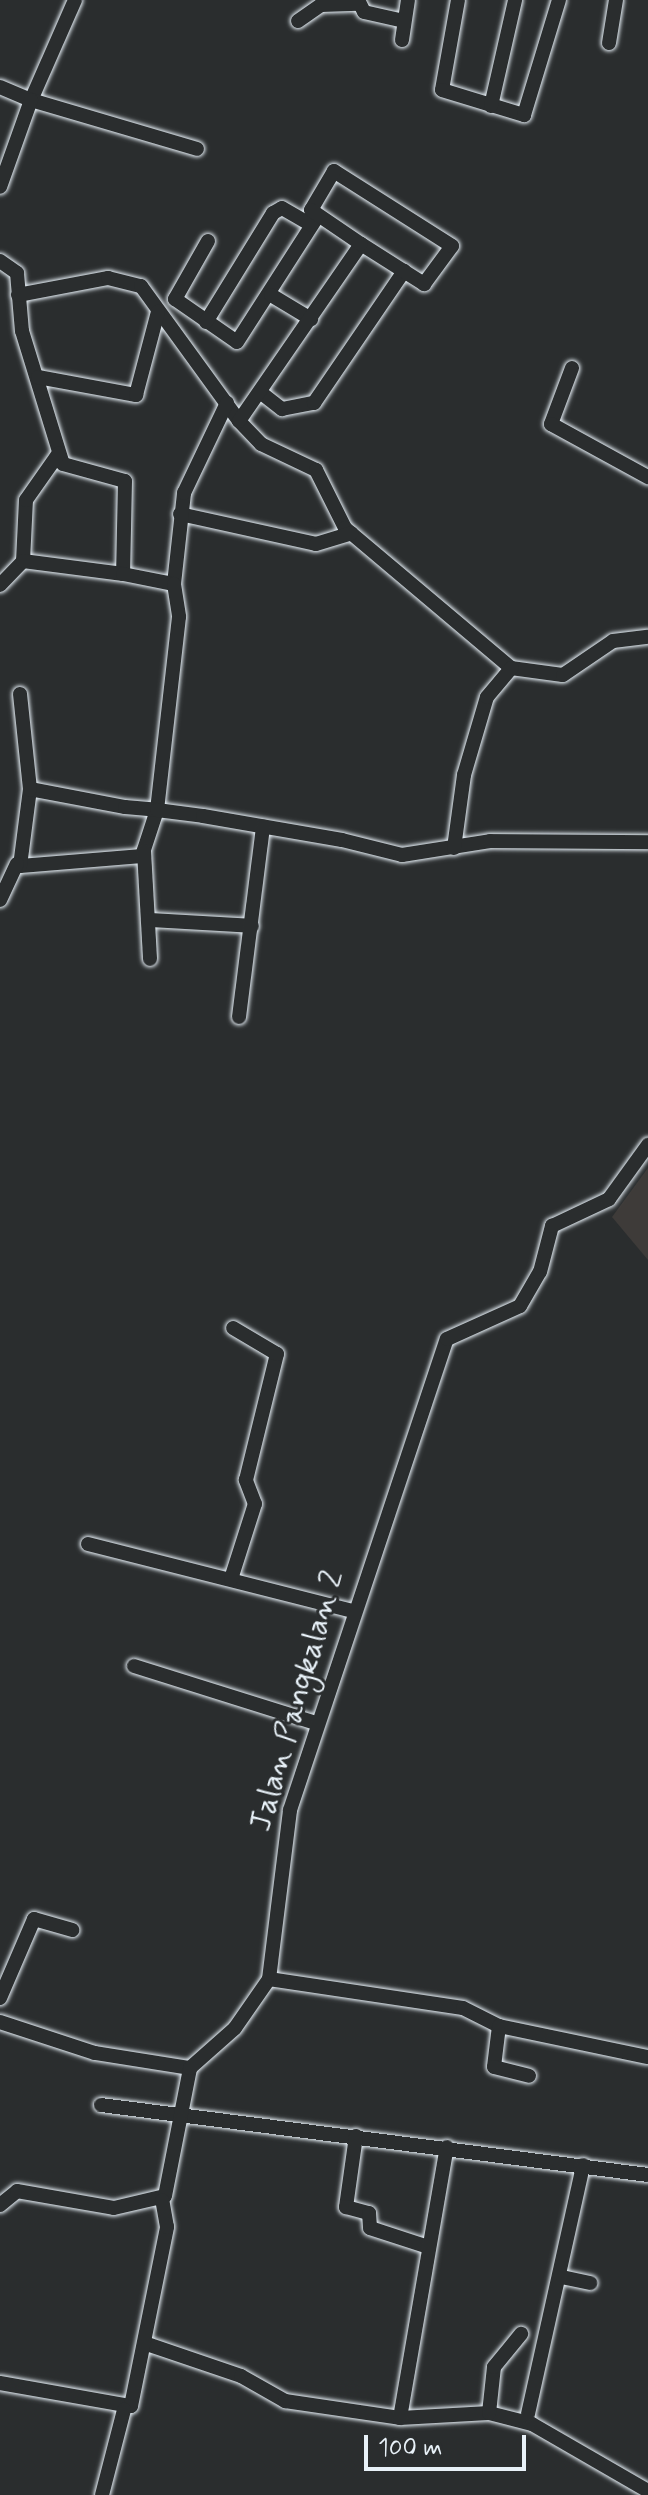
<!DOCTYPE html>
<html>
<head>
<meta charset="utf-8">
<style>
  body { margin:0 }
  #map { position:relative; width:648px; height:2495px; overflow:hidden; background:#2a2d2e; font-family:Mynerve,sans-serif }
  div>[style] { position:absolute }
  .built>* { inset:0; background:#3e3b39 }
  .roads { filter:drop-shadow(0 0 2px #e8f1f8) drop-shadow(0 0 2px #e8f1f8) }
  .minor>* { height:14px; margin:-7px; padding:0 7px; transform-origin:7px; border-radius:7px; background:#2a2d2e }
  span { translate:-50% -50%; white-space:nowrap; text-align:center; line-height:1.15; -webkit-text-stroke:6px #2a2d2e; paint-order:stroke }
  .street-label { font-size:32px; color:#e8f1f8 }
  .scale { position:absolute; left:364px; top:2435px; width:162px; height:36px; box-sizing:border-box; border:4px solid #e8f1f8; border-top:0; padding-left:10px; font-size:24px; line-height:28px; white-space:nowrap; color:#e8f1f8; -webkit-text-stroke:6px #2a2d2e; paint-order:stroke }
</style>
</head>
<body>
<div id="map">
  <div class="built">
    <i style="clip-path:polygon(648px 1168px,648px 1260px,612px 1217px)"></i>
  </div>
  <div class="roads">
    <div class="minor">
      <i style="left:75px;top:0;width:109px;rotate:113.7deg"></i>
      <i style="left:31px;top:100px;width:173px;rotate:16.4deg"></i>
      <i style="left:358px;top:0;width:13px;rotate:63deg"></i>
      <i style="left:364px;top:12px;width:41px;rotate:12.7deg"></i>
      <i style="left:458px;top:0;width:91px;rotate:100.1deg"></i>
      <i style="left:442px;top:90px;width:86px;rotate:17deg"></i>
      <i style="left:524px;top:115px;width:120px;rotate:-73.1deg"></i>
      <i style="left:298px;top:21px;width:28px;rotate:-35deg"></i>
      <i style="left:321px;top:5px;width:37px;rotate:-2deg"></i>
      <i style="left:402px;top:40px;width:40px;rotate:-81.5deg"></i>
      <i style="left:609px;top:43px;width:44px;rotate:-80.8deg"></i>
      <i style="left:0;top:87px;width:34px;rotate:23deg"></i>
      <i style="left:31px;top:100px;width:92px;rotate:109.6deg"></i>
      <i style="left:491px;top:106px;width:109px;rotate:-77.2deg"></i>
      <i style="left:208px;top:241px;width:67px;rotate:119.6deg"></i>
      <i style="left:175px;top:299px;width:75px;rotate:34.7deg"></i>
      <i style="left:237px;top:342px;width:150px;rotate:-57.3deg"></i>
      <i style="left:0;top:261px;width:21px;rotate:35deg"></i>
      <i style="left:17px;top:273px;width:58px;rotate:85.1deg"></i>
      <i style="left:22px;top:331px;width:139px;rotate:72.9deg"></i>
      <i style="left:63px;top:464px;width:64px;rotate:15.3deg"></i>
      <i style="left:125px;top:481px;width:93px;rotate:91.2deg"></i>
      <i style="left:18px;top:295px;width:92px;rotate:-10.7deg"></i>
      <i style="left:108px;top:278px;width:34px;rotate:14deg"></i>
      <i style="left:141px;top:286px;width:167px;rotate:54deg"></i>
      <i style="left:239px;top:421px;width:32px;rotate:46deg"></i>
      <i style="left:261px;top:444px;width:61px;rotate:25.3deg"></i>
      <i style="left:316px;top:470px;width:65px;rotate:63.4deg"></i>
      <i style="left:345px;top:528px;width:217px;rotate:40.1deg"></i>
      <i style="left:511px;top:668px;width:52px;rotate:7.7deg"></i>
      <i style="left:563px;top:675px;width:60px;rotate:-34.2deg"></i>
      <i style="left:613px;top:641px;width:35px;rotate:-7deg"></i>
      <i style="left:271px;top:295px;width:47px;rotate:31deg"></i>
      <i style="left:206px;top:322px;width:128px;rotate:-58.4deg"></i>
      <i style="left:273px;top:213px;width:10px;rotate:-29deg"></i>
      <i style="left:282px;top:208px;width:34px;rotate:30deg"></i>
      <i style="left:572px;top:368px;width:60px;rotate:110.6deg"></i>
      <i style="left:551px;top:424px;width:111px;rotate:28.7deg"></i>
      <i style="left:38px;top:377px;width:100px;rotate:10.4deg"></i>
      <i style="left:136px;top:395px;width:86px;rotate:-75.2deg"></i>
      <i style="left:260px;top:392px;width:28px;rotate:38deg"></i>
      <i style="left:282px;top:409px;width:33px;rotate:-11deg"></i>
      <i style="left:314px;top:403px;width:160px;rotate:-55.7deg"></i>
      <i style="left:239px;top:421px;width:215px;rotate:-55.4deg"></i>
      <i style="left:361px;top:244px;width:75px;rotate:32.4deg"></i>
      <i style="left:424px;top:284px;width:47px;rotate:-53.6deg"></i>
      <i style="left:452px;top:246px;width:140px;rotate:-147.6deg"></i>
      <i style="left:334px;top:171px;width:45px;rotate:120.5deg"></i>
      <i style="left:311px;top:210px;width:60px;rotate:34.2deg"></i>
      <i style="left:180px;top:514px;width:139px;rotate:12.4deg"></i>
      <i style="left:316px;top:544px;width:37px;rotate:-17deg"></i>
      <i style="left:23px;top:561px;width:61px;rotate:-87.2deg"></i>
      <i style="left:26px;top:500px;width:57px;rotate:-54.9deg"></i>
      <i style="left:174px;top:584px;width:92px;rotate:-83.7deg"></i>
      <i style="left:184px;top:493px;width:100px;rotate:-64.5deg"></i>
      <i style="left:0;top:585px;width:33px;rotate:-46deg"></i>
      <i style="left:23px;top:561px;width:101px;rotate:7.4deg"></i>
      <i style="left:123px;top:574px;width:52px;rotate:11.1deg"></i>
      <i style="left:174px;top:584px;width:33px;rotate:81deg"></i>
      <i style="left:179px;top:617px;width:194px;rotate:96.5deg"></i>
      <i style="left:157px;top:810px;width:48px;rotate:108.1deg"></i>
      <i style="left:142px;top:856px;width:122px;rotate:175.3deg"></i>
      <i style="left:20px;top:866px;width:78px;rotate:-82.6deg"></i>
      <i style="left:30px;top:789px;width:97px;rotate:10.7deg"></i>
      <i style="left:125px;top:807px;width:32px;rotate:5deg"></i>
      <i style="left:157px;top:810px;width:46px;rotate:7.4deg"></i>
      <i style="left:203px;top:816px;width:141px;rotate:9.8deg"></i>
      <i style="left:342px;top:840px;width:62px;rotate:14deg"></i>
      <i style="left:402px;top:855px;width:89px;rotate:-9deg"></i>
      <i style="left:490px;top:841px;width:158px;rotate:0.4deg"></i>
      <i style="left:20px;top:694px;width:96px;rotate:84deg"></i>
      <i style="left:454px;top:848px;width:74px;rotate:-82.2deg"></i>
      <i style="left:464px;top:775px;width:81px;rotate:-73.6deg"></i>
      <i style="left:487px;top:697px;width:38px;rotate:-50deg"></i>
      <i style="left:144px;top:851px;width:108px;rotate:86.8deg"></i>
      <i style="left:0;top:900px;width:40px;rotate:-65deg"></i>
      <i style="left:149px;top:920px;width:103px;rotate:3.3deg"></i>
      <i style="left:239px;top:1017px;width:192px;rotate:-82.8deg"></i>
      <i style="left:88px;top:1544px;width:272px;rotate:14.2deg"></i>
      <i style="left:231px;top:1579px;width:79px;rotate:-72.3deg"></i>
      <i style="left:255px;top:1504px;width:26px;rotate:-111deg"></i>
      <i style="left:246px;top:1480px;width:130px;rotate:-76.2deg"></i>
      <i style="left:277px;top:1354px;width:51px;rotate:-149.4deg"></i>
      <i style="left:134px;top:1666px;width:191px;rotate:17.4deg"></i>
      <i style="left:269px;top:1979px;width:196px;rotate:8.5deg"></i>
      <i style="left:463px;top:2008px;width:40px;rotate:26.6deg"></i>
      <i style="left:499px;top:2026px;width:41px;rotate:97deg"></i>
      <i style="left:494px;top:2067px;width:36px;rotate:14deg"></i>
      <i style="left:0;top:1998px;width:86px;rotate:-66.7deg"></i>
      <i style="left:34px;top:1919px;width:40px;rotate:16deg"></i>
      <i style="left:0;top:2022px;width:100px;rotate:18.1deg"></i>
      <i style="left:95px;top:2053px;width:96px;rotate:9deg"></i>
      <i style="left:499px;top:2026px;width:152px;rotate:11.8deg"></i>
      <i style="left:101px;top:2105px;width:551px;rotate:7.29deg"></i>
      <i style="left:356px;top:2136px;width:72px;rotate:98deg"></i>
      <i style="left:346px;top:2207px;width:24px;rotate:15deg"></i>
      <i style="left:369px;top:2213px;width:15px;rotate:86deg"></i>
      <i style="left:370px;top:2228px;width:61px;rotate:18.1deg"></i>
      <i style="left:0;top:2205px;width:22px;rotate:-39deg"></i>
      <i style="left:17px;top:2191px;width:98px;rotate:9.9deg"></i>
      <i style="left:114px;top:2208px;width:52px;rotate:-13.2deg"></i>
      <i style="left:165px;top:2196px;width:130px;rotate:-78.9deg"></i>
      <i style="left:190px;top:2068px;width:60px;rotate:-41.6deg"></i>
      <i style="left:235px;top:2028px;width:60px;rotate:-55.2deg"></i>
      <i style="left:269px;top:1979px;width:170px;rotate:-82.9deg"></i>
      <i style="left:290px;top:1810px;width:496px;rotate:-71.6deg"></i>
      <i style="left:447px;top:1339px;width:80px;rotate:-24.3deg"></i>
      <i style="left:520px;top:1306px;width:39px;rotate:-60deg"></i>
      <i style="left:540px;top:1272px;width:48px;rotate:-75.4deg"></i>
      <i style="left:552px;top:1226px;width:63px;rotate:-25.3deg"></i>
      <i style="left:609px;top:1199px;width:67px;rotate:-54.2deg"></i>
      <i style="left:562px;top:2277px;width:29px;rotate:12deg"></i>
      <i style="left:147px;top:2344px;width:99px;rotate:18.8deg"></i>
      <i style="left:241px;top:2376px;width:51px;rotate:29.6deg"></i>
      <i style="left:285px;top:2401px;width:116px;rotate:8.4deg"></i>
      <i style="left:400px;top:2418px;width:89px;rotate:-3.2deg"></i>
      <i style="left:489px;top:2413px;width:44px;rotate:14.3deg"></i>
      <i style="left:532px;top:2424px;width:134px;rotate:30deg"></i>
      <i style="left:0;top:2383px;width:133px;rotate:10deg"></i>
      <i style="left:131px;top:2406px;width:183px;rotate:-78.6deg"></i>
      <i style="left:167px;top:2227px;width:27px;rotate:-100deg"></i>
      <i style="left:489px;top:2413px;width:46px;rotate:-83.8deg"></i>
      <i style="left:494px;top:2367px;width:43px;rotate:-50.7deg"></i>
      <i style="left:528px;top:2414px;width:255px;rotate:-77.5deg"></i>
      <i style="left:400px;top:2418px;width:275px;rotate:-80.2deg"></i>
      <i style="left:102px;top:2495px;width:88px;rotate:-75.5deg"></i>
    </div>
  </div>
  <div class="street-label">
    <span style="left:297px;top:1701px;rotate:-74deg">Jalan Pangkalan 2</span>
  </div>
  <div class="scale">100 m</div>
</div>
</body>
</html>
